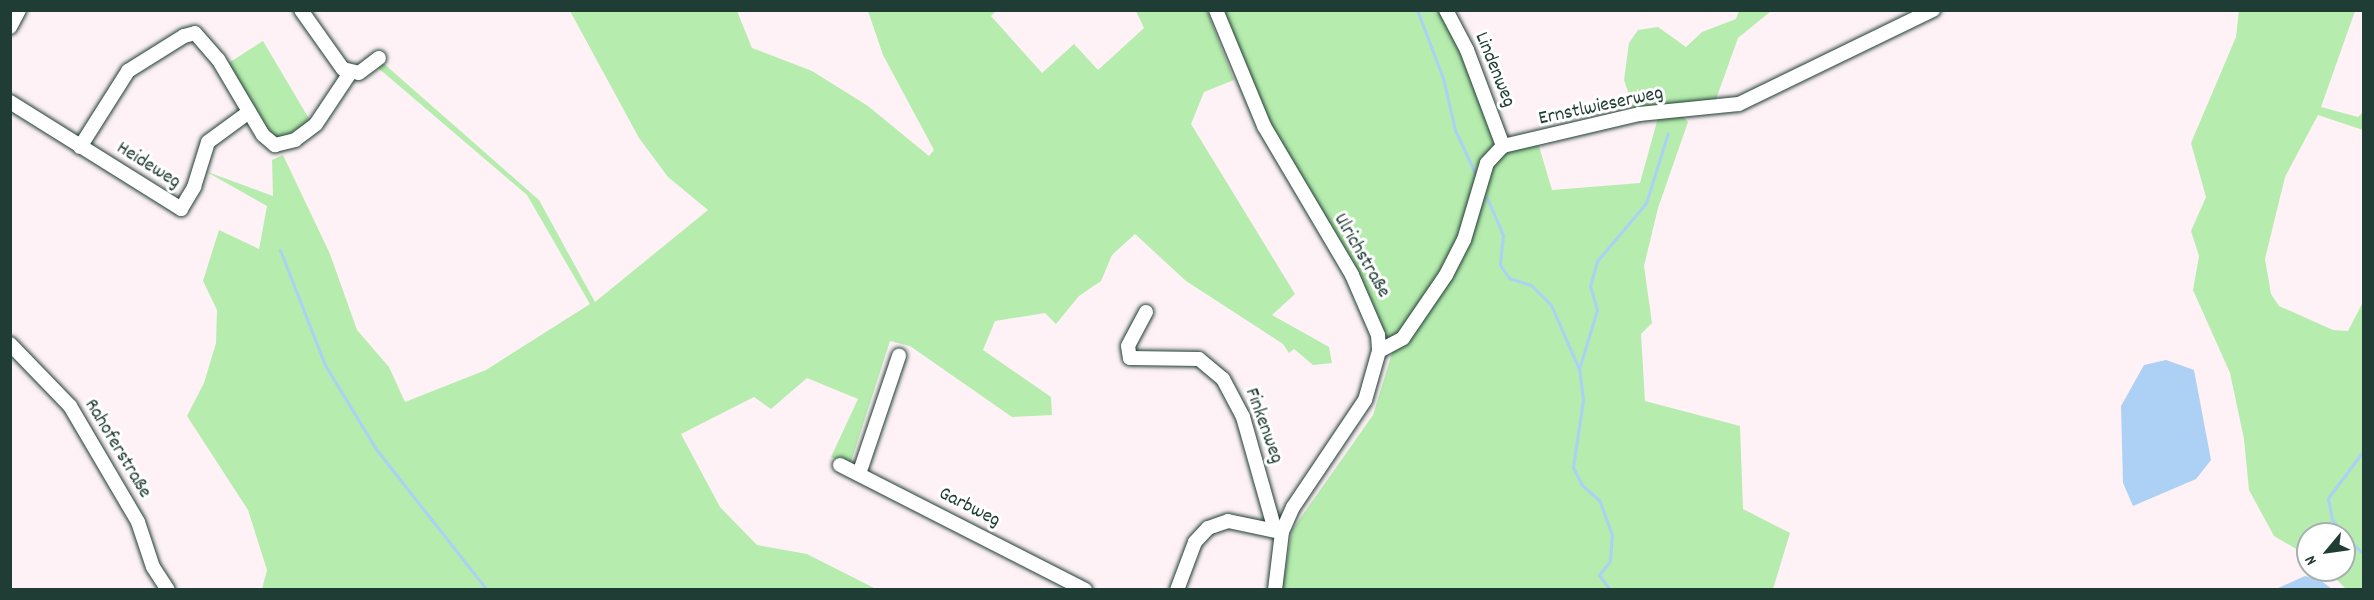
<!DOCTYPE html>
<html>
<head>
<meta charset="utf-8">
<style>
  body { margin:0 }
  #map { position:relative; width:2374px; height:600px; overflow:hidden; background:#fef2f6; font-family:Dekko,sans-serif }
  div>[style] { position:absolute }
  .green>* { inset:0; background:#b6ecae }
  .water>* { inset:0; background:#acd1f5 }
  .stream>* { height:3px; margin:-1.5px; padding:0 1.5px; transform-origin:1.5px; border-radius:1.5px; background:#acd1f5 }
  .roads { filter:drop-shadow(0 0 2px #1f3d34) drop-shadow(0 0 2px #1f3d34) }
  .minor>* { height:14px; margin:-7px; padding:0 7px; transform-origin:7px; border-radius:7px; background:#fff }
  span { translate:-50% -50%; white-space:nowrap; text-align:center; line-height:1.15; -webkit-text-stroke:6px #fff; paint-order:stroke }
  .street-label { font-size:20px; color:#1f3d34 }
  .frame { position:absolute; inset:0; border:12px solid #1f3d34; pointer-events:none }
  .north { position:absolute; left:2296px; top:522px; width:60px; height:60px; box-sizing:border-box; background:#fff; border:2px solid #a5b1ae; border-radius:50%; rotate:241deg; font-size:16px; font-weight:700; line-height:24px; text-align:center; color:#1f3d34 }
  .north::after { content:''; display:block; margin:auto; width:21px; height:27px; background:#1f3d34; clip-path:polygon(50% 0,100% 100%,50% 72%,0 100%) }
</style>
</head>
<body>
<div id="map">
  <div class="green">
    <i style="clip-path:polygon(2239px 10px,2355px 11px,2321px 107px,2358px 117px,2363px 112px,2363px 130px,2318px 115px,2285px 177px,2265px 259px,2271px 294px,2279px 306px,2333px 330px,2348px 331px,2363px 302px,2363px 589px,2346px 589px,2327px 570px,2344px 570px,2344px 534px,2308px 534px,2308px 556px,2274px 536px,2249px 490px,2244px 439px,2230px 373px,2193px 290px,2199px 256px,2191px 231px,2206px 197px,2191px 143px,2236px 37px)"></i>
    <i style="clip-path:polygon(570px 11px,737px 11px,752px 48px,812px 71px,868px 106px,929px 156px,934px 150px,883px 55px,868px 11px,996px 11px,991px 16px,1042px 73px,1074px 44px,1098px 70px,1144px 28px,1136px 11px,1207px 11px,1234px 80px,1204px 92px,1191px 124px,1295px 294px,1272px 315px,1329px 347px,1332px 363px,1313px 365px,1294px 349px,1289px 353px,1283px 344px,1186px 281px,1135px 234px,1112px 255px,1101px 281px,1079px 296px,1056px 324px,1045px 313px,995px 321px,983px 350px,1051px 397px,1052px 415px,1012px 417px,910px 346px,890px 341px,850px 465px,831px 457px,858px 399px,807px 378px,771px 409px,754px 397px,681px 434px,720px 507px,757px 545px,807px 554px,876px 589px,262px 589px,267px 570px,248px 510px,187px 416px,204px 383px,216px 343px,217px 310px,203px 281px,219px 230px,259px 249px,267px 206px,205px 171px,273px 196px,272px 160px,283px 155px,330px 254px,357px 330px,389px 367px,405px 402px,486px 370px,590px 304px,527px 195px,377px 67px,382px 62px,539px 200px,595px 302px,708px 210px,668px 177px,639px 138px)"></i>
    <i style="clip-path:polygon(1222px 11px,1443px 11px,1498px 145px,1538px 143px,1552px 190px,1640px 183px,1659px 114px,1682px 115px,1688px 122px,1658px 208px,1644px 266px,1652px 323px,1641px 334px,1645px 401px,1740px 426px,1743px 509px,1790px 533px,1773px 589px,1282px 589px,1292px 530px,1373px 415px,1393px 350px,1353px 267px,1281px 150px)"></i>
    <i style="clip-path:polygon(1739px 11px,1771px 11px,1738px 38px,1715px 102px,1635px 112px,1624px 80px,1629px 43px,1638px 30px,1658px 27px,1686px 47px,1702px 32px,1736px 19px)"></i>
    <i style="clip-path:polygon(263px 41px,311px 122px,279px 139px,272px 137px,227px 64px)"></i>
  </div>
  <div class="water">
    <i style="clip-path:polygon(2166px 360px,2194px 370px,2211px 460px,2196px 479px,2133px 506px,2123px 483px,2121px 406px,2144px 365px)"></i>
    <i style="clip-path:polygon(2305px 576px,2320px 580px,2332px 589px,2276px 589px)"></i>
  </div>
  <div class="stream">
    <i style="left:1417px;top:10px;width:73px;rotate:69.1deg"></i>
    <i style="left:1443px;top:78px;width:53px;rotate:77deg"></i>
    <i style="left:1455px;top:130px;width:50px;rotate:65deg"></i>
    <i style="left:1487px;top:198px;width:40px;rotate:66.6deg"></i>
    <i style="left:1503px;top:235px;width:30px;rotate:96deg"></i>
    <i style="left:1500px;top:265px;width:16px;rotate:55deg"></i>
    <i style="left:1509px;top:278px;width:23px;rotate:18deg"></i>
    <i style="left:1531px;top:285px;width:28px;rotate:45deg"></i>
    <i style="left:1551px;top:305px;width:70px;rotate:66.4deg"></i>
    <i style="left:280px;top:250px;width:123px;rotate:68.6deg"></i>
    <i style="left:325px;top:365px;width:98px;rotate:58.7deg"></i>
    <i style="left:376px;top:449px;width:179px;rotate:51.8deg"></i>
    <i style="left:2343px;top:534px;width:19px;rotate:-126deg"></i>
    <i style="left:2332px;top:519px;width:21px;rotate:-101deg"></i>
    <i style="left:2328px;top:498px;width:60px;rotate:-53.1deg"></i>
    <i style="left:2344px;top:536px;width:27px;rotate:42deg"></i>
    <i style="left:1610px;top:590px;width:19px;rotate:-126deg"></i>
    <i style="left:1599px;top:575px;width:18px;rotate:-52deg"></i>
    <i style="left:1610px;top:561px;width:26px;rotate:-86deg"></i>
    <i style="left:1612px;top:535px;width:37px;rotate:-110deg"></i>
    <i style="left:1599px;top:500px;width:23px;rotate:-139deg"></i>
    <i style="left:1582px;top:485px;width:20px;rotate:-117deg"></i>
    <i style="left:1573px;top:467px;width:68px;rotate:-81.5deg"></i>
    <i style="left:1583px;top:400px;width:31px;rotate:-97deg"></i>
    <i style="left:1579px;top:369px;width:62px;rotate:-73deg"></i>
    <i style="left:1597px;top:310px;width:25px;rotate:-106deg"></i>
    <i style="left:1590px;top:286px;width:26px;rotate:-74deg"></i>
    <i style="left:1597px;top:261px;width:76px;rotate:-49.8deg"></i>
    <i style="left:1646px;top:203px;width:73px;rotate:-72.6deg"></i>
  </div>
  <div class="roads">
    <div class="minor">
      <i style="left:301px;top:10px;width:72px;rotate:54.6deg"></i>
      <i style="left:343px;top:69px;width:16px;rotate:14deg"></i>
      <i style="left:359px;top:73px;width:25px;rotate:-37deg"></i>
      <i style="left:1216px;top:10px;width:126px;rotate:67.5deg"></i>
      <i style="left:1264px;top:126px;width:173px;rotate:59.4deg"></i>
      <i style="left:1352px;top:275px;width:65px;rotate:66.6deg"></i>
      <i style="left:1378px;top:335px;width:16px;rotate:86deg"></i>
      <i style="left:1379px;top:351px;width:51px;rotate:105.9deg"></i>
      <i style="left:1365px;top:400px;width:129px;rotate:123.9deg"></i>
      <i style="left:1293px;top:507px;width:27px;rotate:114deg"></i>
      <i style="left:1282px;top:532px;width:58px;rotate:96.9deg"></i>
      <i style="left:1446px;top:10px;width:45px;rotate:62.3deg"></i>
      <i style="left:1467px;top:50px;width:103px;rotate:69.4deg"></i>
      <i style="left:10px;top:27px;width:19px;rotate:-62deg"></i>
      <i style="left:10px;top:102px;width:202px;rotate:32deg"></i>
      <i style="left:181px;top:209px;width:26px;rotate:-59deg"></i>
      <i style="left:194px;top:187px;width:47px;rotate:-72.7deg"></i>
      <i style="left:208px;top:142px;width:51px;rotate:-36.2deg"></i>
      <i style="left:80px;top:147px;width:90px;rotate:-57.7deg"></i>
      <i style="left:128px;top:71px;width:66px;rotate:-32deg"></i>
      <i style="left:184px;top:36px;width:11px;rotate:-15deg"></i>
      <i style="left:195px;top:33px;width:35px;rotate:49deg"></i>
      <i style="left:218px;top:59px;width:88px;rotate:59.4deg"></i>
      <i style="left:263px;top:135px;width:16px;rotate:40deg"></i>
      <i style="left:275px;top:145px;width:21px;rotate:-14deg"></i>
      <i style="left:295px;top:140px;width:26px;rotate:-37deg"></i>
      <i style="left:316px;top:124px;width:61px;rotate:-56.3deg"></i>
      <i style="left:1146px;top:312px;width:38px;rotate:118deg"></i>
      <i style="left:1128px;top:346px;width:12px;rotate:81deg"></i>
      <i style="left:1130px;top:358px;width:69px;rotate:0.8deg"></i>
      <i style="left:1199px;top:359px;width:31px;rotate:40deg"></i>
      <i style="left:1223px;top:379px;width:43px;rotate:62.2deg"></i>
      <i style="left:1243px;top:417px;width:117px;rotate:74.2deg"></i>
      <i style="left:10px;top:344px;width:86px;rotate:45.9deg"></i>
      <i style="left:70px;top:406px;width:134px;rotate:59.6deg"></i>
      <i style="left:138px;top:522px;width:47px;rotate:71.6deg"></i>
      <i style="left:153px;top:567px;width:27px;rotate:57deg"></i>
      <i style="left:1379px;top:351px;width:27px;rotate:-28deg"></i>
      <i style="left:1403px;top:338px;width:76px;rotate:-55.7deg"></i>
      <i style="left:1446px;top:275px;width:39px;rotate:-63deg"></i>
      <i style="left:1464px;top:240px;width:80px;rotate:-73.4deg"></i>
      <i style="left:1487px;top:163px;width:23px;rotate:-47deg"></i>
      <i style="left:1503px;top:146px;width:140px;rotate:-13.2deg"></i>
      <i style="left:1639px;top:114px;width:100px;rotate:-5.7deg"></i>
      <i style="left:1739px;top:104px;width:216px;rotate:-25.9deg"></i>
      <i style="left:840px;top:465px;width:275px;rotate:27deg"></i>
      <i style="left:859px;top:474px;width:125px;rotate:-71.3deg"></i>
      <i style="left:1177px;top:590px;width:51px;rotate:-69.4deg"></i>
      <i style="left:1195px;top:542px;width:19px;rotate:-47deg"></i>
      <i style="left:1208px;top:528px;width:21px;rotate:-19deg"></i>
      <i style="left:1228px;top:521px;width:53px;rotate:11.9deg"></i>
    </div>
  </div>
  <div class="street-label">
    <span style="left:1494px;top:70px;rotate:68deg">Lindenweg</span>
    <span style="left:1601px;top:107px;rotate:-12deg">Ernstlwieserweg</span>
    <span style="left:148px;top:166px;rotate:32deg">Heideweg</span>
    <span style="left:1361px;top:256px;rotate:60deg">Ulrichstraße</span>
    <span style="left:1263px;top:426px;rotate:70deg">Finkenweg</span>
    <span style="left:117px;top:449px;rotate:59deg">Rahoferstraße</span>
    <span style="left:969px;top:508px;rotate:27deg">Garbweg</span>
  </div>
  <div class="frame"></div>
  <div class="north">N</div>
</div>
</body>
</html>
